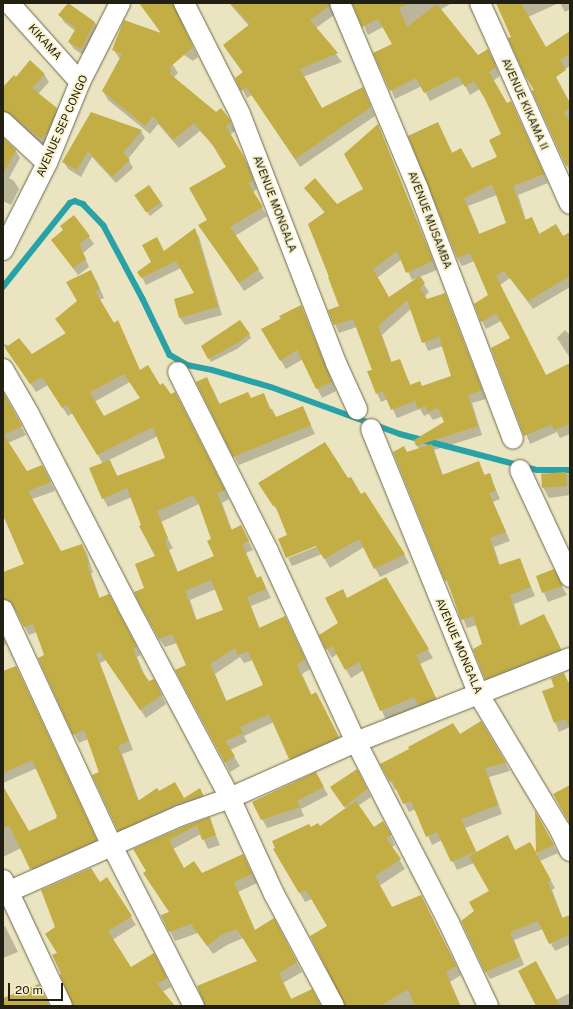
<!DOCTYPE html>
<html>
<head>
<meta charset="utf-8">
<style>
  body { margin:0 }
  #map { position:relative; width:573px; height:1009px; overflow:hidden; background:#eae4c0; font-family:"Public Sans",sans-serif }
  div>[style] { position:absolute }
  .shadow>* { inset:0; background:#0003 }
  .stream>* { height:5.5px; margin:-2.75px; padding:0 2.75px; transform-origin:2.75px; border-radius:2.75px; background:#28a2a7 }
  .building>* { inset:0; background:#c2ae44; transform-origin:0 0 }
  .roads { filter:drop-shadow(0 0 1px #6e6848) drop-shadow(0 0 1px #6e6848) }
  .minor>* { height:20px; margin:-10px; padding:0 10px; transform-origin:10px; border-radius:10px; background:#fff }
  span { translate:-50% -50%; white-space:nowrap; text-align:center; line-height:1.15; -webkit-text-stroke:3.5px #f8f1cc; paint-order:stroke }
  .street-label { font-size:11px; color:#222012 }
  .frame { position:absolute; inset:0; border:4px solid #222012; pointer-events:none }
  .scale { position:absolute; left:8px; top:983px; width:55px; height:18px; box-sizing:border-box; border:2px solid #222012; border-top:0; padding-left:5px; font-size:12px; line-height:14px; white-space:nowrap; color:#222012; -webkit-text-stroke:3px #f8f1cc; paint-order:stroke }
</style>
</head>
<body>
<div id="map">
  <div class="shadow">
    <i style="clip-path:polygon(141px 3px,177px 3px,179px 6px,177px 11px,179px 18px,198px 57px,193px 61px,168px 44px)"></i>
    <i style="clip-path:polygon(229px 3px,337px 3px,334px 15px,316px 28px,342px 62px,303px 77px,321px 110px,362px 88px,375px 116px,300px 167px,252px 95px,247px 98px,236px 78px,243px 73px,224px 46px,249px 26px)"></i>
    <i style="clip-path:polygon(evenodd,354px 3px,452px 3px,440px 10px,478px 56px,488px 51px,493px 59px,500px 76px,493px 81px,513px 117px,516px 115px,521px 123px,548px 183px,518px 195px,526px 220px,532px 218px,540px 235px,562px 238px,570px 233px,570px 287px,533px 309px,510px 278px,500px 285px,546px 376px,570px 364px,570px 434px,560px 438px,557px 432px,530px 444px,492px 348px,512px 338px,501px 321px,486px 329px,482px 321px,490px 296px,475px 261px,462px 266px,457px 258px,438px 124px,453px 154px,472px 169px,498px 157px,502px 134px,487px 100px,480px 89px,470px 95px,464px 84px,430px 101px,422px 86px,395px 99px,375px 53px,393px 44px,383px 27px,368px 35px,354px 3px,497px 195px,507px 224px,480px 235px,468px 206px,497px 195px)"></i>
    <i style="clip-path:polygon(501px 3px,559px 3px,528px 17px,545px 48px,570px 32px,570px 66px,534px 88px)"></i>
    <i style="clip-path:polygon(560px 3px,570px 3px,570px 9px,565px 12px)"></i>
    <i style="clip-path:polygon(68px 4px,95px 23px,99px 30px,85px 56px,74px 49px,69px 42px,75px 31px,64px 22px,60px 15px)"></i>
    <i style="clip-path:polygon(118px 35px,173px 65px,178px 73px,174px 77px,176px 80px,216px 113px,229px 119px,235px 131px,230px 135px,249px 167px,257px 189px,253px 192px,267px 216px,235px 236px,264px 278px,244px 291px,205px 233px,227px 167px,219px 152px,200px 131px,179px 148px,158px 124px,150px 134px,108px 100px,103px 91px,120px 59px,113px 49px)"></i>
    <i style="clip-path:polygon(44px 74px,49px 82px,38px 94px,56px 108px,61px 117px,46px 147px,11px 119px,3px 120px,3px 89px,16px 78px)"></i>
    <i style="clip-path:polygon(538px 103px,570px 104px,570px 119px,568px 121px,570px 124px,570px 172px)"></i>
    <i style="clip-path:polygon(91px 113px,141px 131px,145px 138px,128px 159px,133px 168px,116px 183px,92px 157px,81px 177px,68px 169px,64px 162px)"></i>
    <i style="clip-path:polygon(evenodd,378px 126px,437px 270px,419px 277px,429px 292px,424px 297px,427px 300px,445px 295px,486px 399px,472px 403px,482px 435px,434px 450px,443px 475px,479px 462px,485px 476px,489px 474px,500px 499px,493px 502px,510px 541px,494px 547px,500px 566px,519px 559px,535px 596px,514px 604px,521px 627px,549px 624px,565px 658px,491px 687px,486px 679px,483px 645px,477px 625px,467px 628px,446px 580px,406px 453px,419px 449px,417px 445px,446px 422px,443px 416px,433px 420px,429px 414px,424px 416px,420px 409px,397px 418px,388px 399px,381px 402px,377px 393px,373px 370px,357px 327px,339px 333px,335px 324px,340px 307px,331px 277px,325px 213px,305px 188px,337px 205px,364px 189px,378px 126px,402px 259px,412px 280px,417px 278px,388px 299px,377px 278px,402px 259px,378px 126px,411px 309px,428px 351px,443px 346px,452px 376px,422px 387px,411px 386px,399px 360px,392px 363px,382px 335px,411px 309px)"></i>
    <i style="clip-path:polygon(3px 139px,15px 150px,20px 158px,9px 178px,14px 181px,19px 189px,11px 205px,3px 201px)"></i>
    <i style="clip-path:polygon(136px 196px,161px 202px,163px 206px,150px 216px)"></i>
    <i style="clip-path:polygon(74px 216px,94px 244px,83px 253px,89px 267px,78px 275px,52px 240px,64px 231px)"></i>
    <i style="clip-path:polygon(195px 230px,199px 237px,222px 315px,185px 325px,180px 318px,196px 294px,181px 268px,146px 285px,139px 272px)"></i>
    <i style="clip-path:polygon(evenodd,96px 280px,104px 298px,99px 300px,113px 325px,118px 322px,140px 371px,180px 402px,229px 499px,222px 503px,232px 530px,241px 526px,253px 550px,246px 553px,257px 579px,261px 577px,271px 598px,251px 606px,260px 629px,285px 617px,310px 669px,302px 674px,312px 696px,320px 703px,343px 746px,295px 768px,274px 722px,244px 736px,247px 742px,230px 750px,240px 766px,230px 772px,176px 670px,187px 665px,177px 643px,165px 647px,159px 639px,145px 589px,157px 556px,132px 497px,108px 507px,103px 498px,103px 464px,73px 413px,68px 416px,48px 385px,36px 392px,3px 344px,27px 349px,32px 355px,66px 334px,56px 319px,78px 301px,96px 280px,130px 382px,141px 399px,103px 417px,94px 402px,130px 382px,96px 280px,158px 436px,167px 459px,118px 477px,109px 460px,158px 436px,96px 280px,199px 504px,213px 540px,215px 557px,178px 572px,169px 550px,173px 548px,159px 523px,199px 504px,96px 280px,216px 589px,224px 611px,197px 621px,190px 600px,216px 589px,96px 280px,240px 657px,244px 663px,253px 660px,264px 685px,227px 702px,215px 674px,240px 657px)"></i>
    <i style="clip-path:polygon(301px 307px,336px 391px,322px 398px,303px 359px,286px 369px,262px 329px)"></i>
    <i style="clip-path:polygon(565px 330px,570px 335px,570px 358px,557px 338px)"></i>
    <i style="clip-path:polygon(249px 334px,251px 338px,237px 349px,211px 362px,202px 346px)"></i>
    <i style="clip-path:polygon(212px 387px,220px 405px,251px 399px,263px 394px,276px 418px,302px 407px,315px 434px,239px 465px,234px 456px)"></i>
    <i style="clip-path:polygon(4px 396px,26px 435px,8px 443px,26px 472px,47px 475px,55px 491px,32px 499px,61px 552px,82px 545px,87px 554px,93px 573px,91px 573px,100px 599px,113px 603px,141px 655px,137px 657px,145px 676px,148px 682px,158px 688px,166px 704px,146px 718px,106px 660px,100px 663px,133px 750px,122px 754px,139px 801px,159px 793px,184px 799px,200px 790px,205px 798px,123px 838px,118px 830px,88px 739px,79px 743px,74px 734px,37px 632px,29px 635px,15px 609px,10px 607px,3px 608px,3px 574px,26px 565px,3px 515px)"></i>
    <i style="clip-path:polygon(570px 473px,570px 495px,549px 498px,544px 489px,542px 476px)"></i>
    <i style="clip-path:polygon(348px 479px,404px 554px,409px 563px,380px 577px,364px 547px,330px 568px,322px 554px,292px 566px,288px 558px,321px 545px,289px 535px,280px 514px,264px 492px)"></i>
    <i style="clip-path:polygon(553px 571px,567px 595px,548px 602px,537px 576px)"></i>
    <i style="clip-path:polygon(385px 578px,433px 658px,420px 664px,440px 707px,423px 714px,419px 706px,386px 720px,364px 670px,351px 678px,337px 654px,332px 658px,327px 649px,339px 623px)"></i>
    <i style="clip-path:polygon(3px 636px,6px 644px,3px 646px)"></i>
    <i style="clip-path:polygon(16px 667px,100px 849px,36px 877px,21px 848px,3px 857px,3px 805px,28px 832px,58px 819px,58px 816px,37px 768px,3px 783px,3px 672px)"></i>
    <i style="clip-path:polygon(564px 674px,570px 686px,570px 727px,559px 732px,543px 692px,556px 688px)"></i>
    <i style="clip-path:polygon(481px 722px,510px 771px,489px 777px,502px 814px,465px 828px,477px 853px,515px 851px,537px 856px,536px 815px,558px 853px,540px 861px,555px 888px,552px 890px,563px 919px,570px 916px,570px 944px,555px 951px,543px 929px,514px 940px,524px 965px,490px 979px,485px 971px,475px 912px,490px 892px,474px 863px,457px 870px,442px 840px,432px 845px,416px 809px,409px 812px,397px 789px,395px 790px,382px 764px,460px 735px)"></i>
    <i style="clip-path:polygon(316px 774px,328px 795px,301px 809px,304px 816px,267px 828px,253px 802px)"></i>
    <i style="clip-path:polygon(361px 778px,371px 797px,358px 806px,374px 828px,388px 831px,395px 845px,392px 847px,405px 869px,379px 886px,392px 908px,421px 896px,461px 975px,450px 982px,461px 1006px,345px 1006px,328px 927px,312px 899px,305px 902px,274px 849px,311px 829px,320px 827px,346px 809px,331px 788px)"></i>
    <i style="clip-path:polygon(209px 819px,220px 845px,208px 849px,201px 834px,173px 849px,184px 869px,202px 874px,243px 855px,257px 883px,238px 892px,255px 931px,279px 929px,302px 972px,283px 983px,292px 1000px,321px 1006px,205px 1006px,258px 962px,243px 938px,227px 945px,213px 954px,198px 933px,175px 941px,170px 931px,170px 913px,135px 849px)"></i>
    <i style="clip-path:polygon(107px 878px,136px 925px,112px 940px,131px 968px,158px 963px,171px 987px,162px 992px,173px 1006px,74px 1006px,53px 955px,60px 951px,56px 927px,99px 883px)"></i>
    <i style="clip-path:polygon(5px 926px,18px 952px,3px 958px,3px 927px)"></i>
    <i style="clip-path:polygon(570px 993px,570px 1006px,537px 1006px,556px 1000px)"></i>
  </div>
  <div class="stream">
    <i style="left:3px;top:287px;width:107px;rotate:-51.4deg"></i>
    <i style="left:70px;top:203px;width:5px;rotate:-22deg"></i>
    <i style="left:75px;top:201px;width:9px;rotate:21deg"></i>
    <i style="left:83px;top:204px;width:30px;rotate:46deg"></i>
    <i style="left:104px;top:226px;width:83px;rotate:61.9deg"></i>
    <i style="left:143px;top:299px;width:62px;rotate:64.3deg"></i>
    <i style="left:170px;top:355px;width:20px;rotate:30deg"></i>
    <i style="left:187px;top:365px;width:25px;rotate:11deg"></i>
    <i style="left:212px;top:370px;width:61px;rotate:16.1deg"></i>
    <i style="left:271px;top:387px;width:137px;rotate:20deg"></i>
    <i style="left:400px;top:434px;width:142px;rotate:14.7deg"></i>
    <i style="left:537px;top:470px;width:33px"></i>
  </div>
  <div class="building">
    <i style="clip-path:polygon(68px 3px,95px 22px,81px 49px,68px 42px,76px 28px,58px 15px)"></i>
    <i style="clip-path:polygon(139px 3px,173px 3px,193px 47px,169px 68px,172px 71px,169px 73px,216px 112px,221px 108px,228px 117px,231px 122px,226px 126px,244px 157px,253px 180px,248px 183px,263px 207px,230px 227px,259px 269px,239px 283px,198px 225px,207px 220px,189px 188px,226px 167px,212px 144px,194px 123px,173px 140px,153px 116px,145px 126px,102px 91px,122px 54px,112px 50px,124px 20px,161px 33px)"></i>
    <i style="clip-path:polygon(230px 3px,329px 3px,329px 6px,310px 20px,338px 53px,300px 69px,322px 108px,363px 87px,371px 107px,295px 159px,246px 87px,241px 91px,235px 78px,243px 72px,223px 45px,250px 24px)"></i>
    <i style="clip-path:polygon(evenodd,352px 3px,409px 3px,399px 8px,407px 27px,437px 4px,478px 55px,488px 49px,496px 67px,489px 72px,507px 103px,511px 101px,544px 174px,513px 186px,525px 220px,532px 217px,539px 234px,556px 224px,563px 236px,570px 232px,570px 276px,528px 301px,504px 271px,496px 276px,546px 375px,570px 363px,570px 424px,554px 430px,552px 424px,524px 436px,491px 348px,510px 338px,496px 313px,481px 322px,474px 304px,488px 295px,470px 253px,457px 258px,408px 136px,438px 122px,452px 153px,461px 148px,472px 168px,497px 157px,489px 140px,501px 134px,485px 99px,474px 81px,465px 87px,458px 76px,424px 93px,416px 78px,390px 91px,373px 53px,392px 44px,378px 19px,362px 27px,352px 3px,490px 185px,493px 186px,506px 223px,479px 234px,464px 198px,490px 185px)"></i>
    <i style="clip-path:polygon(496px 3px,521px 3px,546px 47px,570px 31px,570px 54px,560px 60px,566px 70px,556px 77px,570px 103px,570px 108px,564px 112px,570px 122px,570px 164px,566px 166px,532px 91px,534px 90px,524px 74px,508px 38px,511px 37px)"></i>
    <i style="clip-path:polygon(30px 60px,45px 74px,32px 88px,57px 108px,48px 131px,41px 139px,11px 114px,3px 111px,3px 87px,14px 75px,16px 77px)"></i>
    <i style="clip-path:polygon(91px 112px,142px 130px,123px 153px,130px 160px,112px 177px,88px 151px,77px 170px,62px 162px)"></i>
    <i style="clip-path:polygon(evenodd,378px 124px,433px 261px,406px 273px,397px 251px,373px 269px,389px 297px,420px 276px,425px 283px,420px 288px,427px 299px,445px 293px,482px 390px,468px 395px,478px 426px,416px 446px,414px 440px,444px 422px,438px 408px,427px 412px,426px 406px,418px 409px,415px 401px,391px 410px,383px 391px,376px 394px,367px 371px,372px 370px,353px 319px,334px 325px,328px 310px,339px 306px,328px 277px,329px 277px,308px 224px,325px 212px,304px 188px,315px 178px,337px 204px,363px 189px,344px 154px,378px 124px,407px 300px,422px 343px,439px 337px,451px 376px,422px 386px,420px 381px,410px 385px,400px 359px,391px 362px,378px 326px,407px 300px)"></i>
    <i style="clip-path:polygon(3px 138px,16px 150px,3px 174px)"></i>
    <i style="left:149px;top:185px;width:21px;height:18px;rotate:55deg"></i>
    <i style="clip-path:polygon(74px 215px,90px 236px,79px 244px,86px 259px,73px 268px,51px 240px,63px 230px,60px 226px)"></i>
    <i style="clip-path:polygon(195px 228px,218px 307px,179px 318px,174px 299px,194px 293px,176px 261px,141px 278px,137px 272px,151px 262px,142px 245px,157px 237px,164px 251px)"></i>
    <i style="clip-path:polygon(evenodd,91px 270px,100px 289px,95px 291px,114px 323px,118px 320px,140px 370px,148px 365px,160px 385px,163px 383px,171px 394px,175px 392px,225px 490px,217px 493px,231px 530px,241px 525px,249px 541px,242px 544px,257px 578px,261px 576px,266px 589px,247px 597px,259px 628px,285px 616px,305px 659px,297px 665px,311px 695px,316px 692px,339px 737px,289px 759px,269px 714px,240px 727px,243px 733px,225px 741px,235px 756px,225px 763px,175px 670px,186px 665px,172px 634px,159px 639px,138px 601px,134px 592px,144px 588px,135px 564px,155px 556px,139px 526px,141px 525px,127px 488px,102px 499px,89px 468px,110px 460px,117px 476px,165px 458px,153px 427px,97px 455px,67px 405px,62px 408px,42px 377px,30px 384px,5px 348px,19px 338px,32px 354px,66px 333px,55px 319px,77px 301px,66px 282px,91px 270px,124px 374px,140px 398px,104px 416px,90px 392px,124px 374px,91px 270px,193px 495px,198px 502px,211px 539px,207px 541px,214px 556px,177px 572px,165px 540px,168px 538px,157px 511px,193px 495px,91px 270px,211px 580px,223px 610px,196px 620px,185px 591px,211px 580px,91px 270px,235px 648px,238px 655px,248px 651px,263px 685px,226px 701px,210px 664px,235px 648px)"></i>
    <i style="clip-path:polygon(301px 305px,332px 382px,316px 389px,297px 350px,280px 361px,261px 329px,281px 319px,279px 316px)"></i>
    <i style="clip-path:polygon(240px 320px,250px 334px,234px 345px,208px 359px,201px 346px)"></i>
    <i style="clip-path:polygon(207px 377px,219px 404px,248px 392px,251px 398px,264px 393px,270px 410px,272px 409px,276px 417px,303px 406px,311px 425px,233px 457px,196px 382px)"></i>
    <i style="clip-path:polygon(3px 392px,22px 426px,4px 435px,27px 471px,42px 465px,51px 482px,28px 491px,61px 551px,82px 544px,89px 564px,87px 565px,99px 598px,109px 594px,137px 647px,133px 648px,141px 670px,149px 681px,154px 679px,162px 695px,140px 710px,100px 652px,96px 654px,129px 741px,118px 746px,138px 801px,157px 788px,159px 791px,175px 782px,184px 798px,200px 788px,203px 795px,174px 805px,118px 831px,92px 775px,99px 772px,84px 730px,73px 735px,38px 658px,44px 655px,33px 624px,24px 627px,13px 605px,9px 600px,3px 599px,3px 572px,24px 564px,3px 515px)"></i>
    <i style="clip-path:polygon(325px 442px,348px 478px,351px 477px,361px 494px,365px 492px,405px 554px,374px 569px,359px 539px,324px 559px,316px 546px,286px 558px,278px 539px,287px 535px,275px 505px,273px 506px,258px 483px)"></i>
    <i style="clip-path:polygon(432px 444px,442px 475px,479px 461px,484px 475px,490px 473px,496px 491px,489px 493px,506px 532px,490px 538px,499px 565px,520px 558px,531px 587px,510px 595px,519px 626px,544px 614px,561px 649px,485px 679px,473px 649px,482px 644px,473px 616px,461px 620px,447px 580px,445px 581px,393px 452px,404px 446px,407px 452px)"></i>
    <i style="left:566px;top:472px;width:14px;height:25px;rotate:86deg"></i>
    <i style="clip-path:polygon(554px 569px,563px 586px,542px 593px,536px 576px)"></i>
    <i style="clip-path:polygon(386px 577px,429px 649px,416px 655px,436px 698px,418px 705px,414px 697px,380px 711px,359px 662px,345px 670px,332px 646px,326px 650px,319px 635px,338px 623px,325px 598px,343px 589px,347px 598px)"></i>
    <i style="clip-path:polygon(16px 666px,97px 840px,30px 869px,9px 825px,3px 829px,3px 786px,29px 831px,57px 818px,56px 817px,57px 816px,32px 760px,3px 773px,3px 671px)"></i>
    <i style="clip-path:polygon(564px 673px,568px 682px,570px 682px,570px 725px,568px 725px,566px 719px,554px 723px,542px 691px,554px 687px,551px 678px)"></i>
    <i style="clip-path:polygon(481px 721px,506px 763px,485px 768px,498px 805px,461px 819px,476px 851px,451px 862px,437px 832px,426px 837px,411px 801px,403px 804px,392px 780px,390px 782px,380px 764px,409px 749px,408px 747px,453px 723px,460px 734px)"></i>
    <i style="clip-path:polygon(357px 769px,367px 789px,344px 807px,330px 787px)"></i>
    <i style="clip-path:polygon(316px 772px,324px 787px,297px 801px,300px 807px,261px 820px,252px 802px)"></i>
    <i style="clip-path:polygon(570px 785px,570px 824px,553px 794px)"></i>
    <i style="clip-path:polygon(356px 801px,374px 827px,383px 821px,391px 835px,386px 838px,401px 859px,375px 876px,392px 907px,421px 895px,456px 966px,446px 972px,460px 1006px,415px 1006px,408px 989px,380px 1006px,345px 1006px,310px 936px,327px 926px,306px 890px,299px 893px,273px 849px,275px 848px,272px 841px,309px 824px,311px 827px,318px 823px,320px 826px)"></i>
    <i style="clip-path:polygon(535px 811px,554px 845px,536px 853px,551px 880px,548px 882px,562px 918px,570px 915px,570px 934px,549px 944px,538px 921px,510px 932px,520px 957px,485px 972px,461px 921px,474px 911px,469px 902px,489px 891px,469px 856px,508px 835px,515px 850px,530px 842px,536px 852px)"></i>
    <i style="clip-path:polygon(210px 817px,216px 835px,202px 840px,197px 825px,169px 840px,184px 868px,194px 861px,202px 873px,243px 854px,252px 874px,234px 882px,255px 930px,274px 918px,297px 962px,279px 973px,291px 999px,312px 989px,321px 1006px,205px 1006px,197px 986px,257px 961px,237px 929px,221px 935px,207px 946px,191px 924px,169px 932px,161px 915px,169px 912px,143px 873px,146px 871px,133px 849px,183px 827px)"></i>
    <i style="clip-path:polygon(91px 868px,100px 882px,107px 877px,132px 916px,108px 931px,131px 967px,154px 953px,167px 978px,157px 984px,175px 1006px,73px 1006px,60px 975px,61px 973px,52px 955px,57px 953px,45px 934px,55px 927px,41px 890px)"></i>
    <i style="clip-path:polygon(536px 961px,560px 1006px,536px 1006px,518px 971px)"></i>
    <i style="clip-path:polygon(39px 984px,49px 1006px,3px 1006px,3px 998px)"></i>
  </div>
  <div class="roads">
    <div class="minor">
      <i style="left:9px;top:3px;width:106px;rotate:48.1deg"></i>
      <i style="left:184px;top:3px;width:124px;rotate:63.2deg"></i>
      <i style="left:240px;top:114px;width:267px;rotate:68.9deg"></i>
      <i style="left:336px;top:363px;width:51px;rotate:65.5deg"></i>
      <i style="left:340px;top:3px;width:202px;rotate:67.2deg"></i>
      <i style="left:418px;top:189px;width:267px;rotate:69.2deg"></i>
      <i style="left:480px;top:3px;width:220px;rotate:65.9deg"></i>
      <i style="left:3px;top:122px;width:60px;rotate:43deg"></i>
      <i style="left:3px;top:250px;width:97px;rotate:-63.2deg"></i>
      <i style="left:47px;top:163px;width:87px;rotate:-67.8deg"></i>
      <i style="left:80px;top:82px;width:89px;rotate:-63.1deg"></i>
      <i style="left:3px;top:369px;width:52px;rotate:60deg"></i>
      <i style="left:29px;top:414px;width:216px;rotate:62.7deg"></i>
      <i style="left:128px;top:606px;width:217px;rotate:62deg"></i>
      <i style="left:230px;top:798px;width:106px;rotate:65.4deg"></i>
      <i style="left:274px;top:894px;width:127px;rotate:61.8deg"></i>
      <i style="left:178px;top:372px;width:200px;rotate:63.3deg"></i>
      <i style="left:268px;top:551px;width:210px;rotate:65.3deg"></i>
      <i style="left:356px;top:742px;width:203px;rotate:62.8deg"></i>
      <i style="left:449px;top:923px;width:92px;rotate:64.8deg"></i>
      <i style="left:371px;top:429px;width:287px;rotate:67.9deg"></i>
      <i style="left:479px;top:695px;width:157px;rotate:59deg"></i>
      <i style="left:560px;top:830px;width:23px;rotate:65deg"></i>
      <i style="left:520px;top:470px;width:118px;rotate:65deg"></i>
      <i style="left:3px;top:610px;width:260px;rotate:65.2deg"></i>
      <i style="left:112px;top:846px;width:180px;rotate:62.9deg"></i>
      <i style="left:3px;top:880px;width:139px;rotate:64.9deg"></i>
      <i style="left:3px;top:894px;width:193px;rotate:-23.9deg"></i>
      <i style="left:179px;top:816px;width:54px;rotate:-19.4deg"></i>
      <i style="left:230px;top:798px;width:138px;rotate:-24deg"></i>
      <i style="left:356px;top:742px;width:230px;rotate:-21.4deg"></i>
    </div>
  </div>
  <div class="street-label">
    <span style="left:45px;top:42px;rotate:48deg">KIKAMA</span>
    <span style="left:525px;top:104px;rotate:66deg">AVENUE KIKAMA II</span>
    <span style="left:62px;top:126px;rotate:-66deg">AVENUE SEP CONGO</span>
    <span style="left:275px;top:204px;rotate:69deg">AVENUE MONGALA</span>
    <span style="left:430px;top:220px;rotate:69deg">AVENUE MUSAMBA</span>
    <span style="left:459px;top:646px;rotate:67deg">AVENUE MONGALA</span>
  </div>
  <div class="frame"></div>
  <div class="scale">20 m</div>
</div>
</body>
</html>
